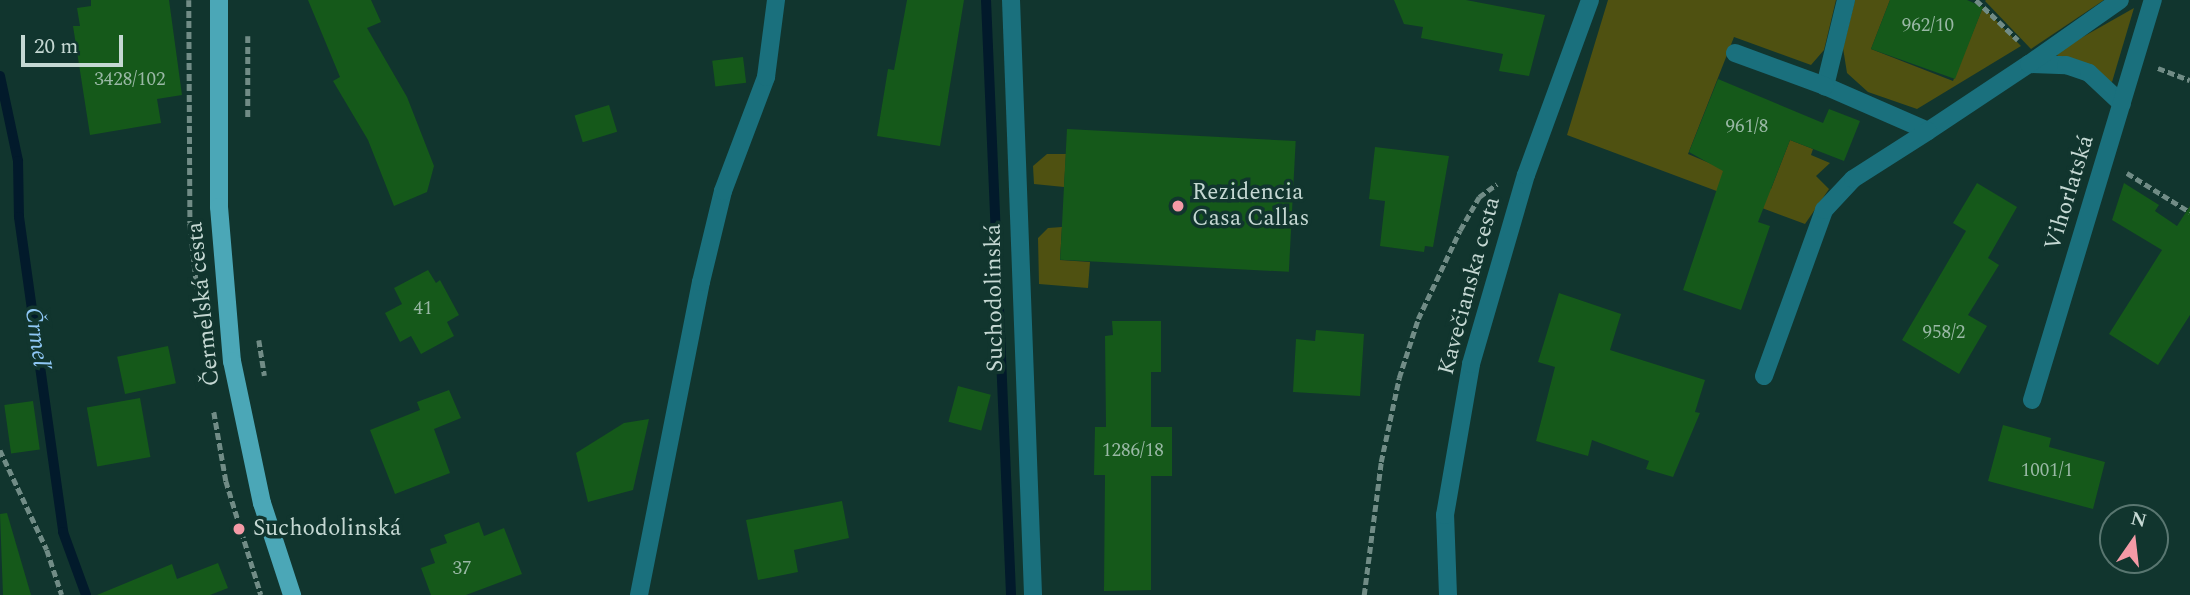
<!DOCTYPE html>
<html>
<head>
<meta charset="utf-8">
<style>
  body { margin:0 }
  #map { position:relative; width:2190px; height:595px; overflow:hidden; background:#11352e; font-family:Spectral,serif }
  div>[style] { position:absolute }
  .green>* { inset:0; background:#4f5111 }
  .stream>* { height:10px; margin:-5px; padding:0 5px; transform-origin:5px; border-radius:5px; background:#021a2b }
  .building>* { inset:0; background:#15591a; transform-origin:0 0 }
  .path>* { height:4.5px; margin-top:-2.25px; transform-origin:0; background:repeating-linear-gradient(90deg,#718c86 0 7px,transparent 0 10.5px) }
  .minor>* { height:18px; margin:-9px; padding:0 9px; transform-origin:9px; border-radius:9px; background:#1a707d }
  .major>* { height:18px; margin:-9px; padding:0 9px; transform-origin:9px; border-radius:9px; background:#4ba7b7 }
  .dots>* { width:19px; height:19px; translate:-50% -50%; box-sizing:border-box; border:4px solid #11352e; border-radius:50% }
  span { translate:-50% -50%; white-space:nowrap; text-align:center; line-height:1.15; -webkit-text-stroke:7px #11352e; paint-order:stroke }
  .number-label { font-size:19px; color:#99b8a5 }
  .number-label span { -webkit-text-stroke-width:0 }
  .poi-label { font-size:23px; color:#c5d8d3 }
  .left { translate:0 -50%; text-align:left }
  .street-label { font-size:23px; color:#c5d8d3 }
  .water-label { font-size:24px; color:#90c8f6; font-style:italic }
  .north { position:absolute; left:2099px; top:504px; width:70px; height:70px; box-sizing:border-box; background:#11352e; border:2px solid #597670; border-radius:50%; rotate:14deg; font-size:19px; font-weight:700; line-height:28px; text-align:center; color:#c5d8d3 }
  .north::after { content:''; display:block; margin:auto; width:24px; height:32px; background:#f49aa6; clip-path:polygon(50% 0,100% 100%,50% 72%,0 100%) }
  .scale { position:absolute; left:21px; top:35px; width:102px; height:32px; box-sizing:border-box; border:4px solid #c5d8d3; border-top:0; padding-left:9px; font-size:21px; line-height:24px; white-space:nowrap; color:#c5d8d3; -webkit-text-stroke:5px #11352e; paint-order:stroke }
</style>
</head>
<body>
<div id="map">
  <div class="green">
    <i style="clip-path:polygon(1608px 0,1836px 0,1824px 50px,1811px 65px,1734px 37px,1688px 154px,1771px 189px,1790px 140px,1813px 149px,1811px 155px,1830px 163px,1816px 176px,1829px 189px,1805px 224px,1567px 135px)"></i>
    <i style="clip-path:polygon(1855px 0,1890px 0,1871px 49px,1953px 81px,1983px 7px,2021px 46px,1917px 109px,1868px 92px,1847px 73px,1843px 48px)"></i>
    <i style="clip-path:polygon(2104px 0,2031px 49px,1985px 1px,1986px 0)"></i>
    <i style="clip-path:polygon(2134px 8px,2112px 82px,2057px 58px,2058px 51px)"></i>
    <i style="clip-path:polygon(1047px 154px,1066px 154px,1064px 187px,1034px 184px,1033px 166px)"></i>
    <i style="clip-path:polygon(1062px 227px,1060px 260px,1090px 262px,1088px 288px,1039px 284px,1038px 238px,1048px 228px)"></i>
  </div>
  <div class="stream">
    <i style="left:986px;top:0;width:596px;rotate:87.59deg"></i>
    <i style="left:0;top:76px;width:87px;rotate:78deg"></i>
    <i style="left:18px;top:161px;width:56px;rotate:89deg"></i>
    <i style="left:19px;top:217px;width:318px;rotate:82deg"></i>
    <i style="left:63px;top:532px;width:67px;rotate:69.9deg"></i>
  </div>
  <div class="building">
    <i style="clip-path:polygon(91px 0,169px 0,182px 95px,157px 99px,161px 123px,90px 135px,73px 26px,80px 26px,77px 8px,91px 6px)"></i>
    <i style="clip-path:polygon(308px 0,371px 0,381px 22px,367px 28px,407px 97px,434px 166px,427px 192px,394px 206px,368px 140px,333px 81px,340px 77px)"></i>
    <i style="clip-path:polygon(907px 0,964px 0,940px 146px,877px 136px,888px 69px,894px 70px)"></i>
    <i style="clip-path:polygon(1394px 0,1466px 0,1545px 15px,1529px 76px,1499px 71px,1503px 54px,1421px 38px,1423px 27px,1404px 24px)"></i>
    <i style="clip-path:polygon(1890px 0,1967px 0,1983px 7px,1955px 79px,1871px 49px)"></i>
    <i style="left:743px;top:57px;width:26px;height:31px;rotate:83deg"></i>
    <i style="clip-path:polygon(1718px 79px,1823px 123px,1829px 109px,1860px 121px,1844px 161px,1790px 140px,1758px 222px,1770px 226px,1741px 310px,1683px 290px,1723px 171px,1689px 152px)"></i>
    <i style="left:609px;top:105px;width:28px;height:36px;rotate:73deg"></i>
    <i style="left:1067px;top:129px;width:229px;height:131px;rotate:3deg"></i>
    <i style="clip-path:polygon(1375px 147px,1449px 156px,1433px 247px,1425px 246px,1424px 252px,1380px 246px,1385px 201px,1369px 199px)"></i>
    <i style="clip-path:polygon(1977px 183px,2017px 207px,1988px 258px,1999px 265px,1968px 315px,1987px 326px,1959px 374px,1902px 340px,1966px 231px,1953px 223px)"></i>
    <i style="clip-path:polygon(2124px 183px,2159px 205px,2155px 211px,2177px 226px,2190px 206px,2190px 315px,2158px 365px,2109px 334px,2162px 250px,2112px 220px)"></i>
    <i style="clip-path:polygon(428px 270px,436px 283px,440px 280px,459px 315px,447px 322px,454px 336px,421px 354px,411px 336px,400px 342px,385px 313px,402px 304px,394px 288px)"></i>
    <i style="clip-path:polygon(1559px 293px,1621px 314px,1610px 350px,1705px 380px,1695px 412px,1700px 413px,1673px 477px,1646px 469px,1649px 461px,1592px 440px,1588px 456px,1536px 441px,1555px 367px,1538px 362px)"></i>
    <i style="clip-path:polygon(1112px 321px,1161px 321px,1161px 372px,1151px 372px,1151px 427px,1172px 427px,1172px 476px,1151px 476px,1151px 590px,1104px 591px,1105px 475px,1094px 475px,1095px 427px,1106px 427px,1105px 336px,1113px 335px)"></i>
    <i style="clip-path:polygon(1316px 330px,1364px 334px,1360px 396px,1293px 392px,1296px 339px,1315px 341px)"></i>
    <i style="left:168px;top:346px;width:38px;height:52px;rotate:78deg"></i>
    <i style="left:958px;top:386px;width:34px;height:37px;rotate:15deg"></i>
    <i style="clip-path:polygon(449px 390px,461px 418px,434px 429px,450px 473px,395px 494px,370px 430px,420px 410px,417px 402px)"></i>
    <i style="left:140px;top:398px;width:60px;height:54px;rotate:80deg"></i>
    <i style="left:33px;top:401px;width:49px;height:29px;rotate:82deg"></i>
    <i style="clip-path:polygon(649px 419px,633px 490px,588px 502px,576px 453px,624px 423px)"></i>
    <i style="clip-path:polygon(2003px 425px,2051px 438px,2049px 447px,2105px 462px,2093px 509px,1988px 481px)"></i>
    <i style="clip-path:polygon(842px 501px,849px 538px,794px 550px,798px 572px,758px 580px,746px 520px)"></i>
    <i style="clip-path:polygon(7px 513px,31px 595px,3px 595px,0 514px)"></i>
    <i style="clip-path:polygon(479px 522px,484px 536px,504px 528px,522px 574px,466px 595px,431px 595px,421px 568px,435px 563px,430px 549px,447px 543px,444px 535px)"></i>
    <i style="clip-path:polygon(218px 563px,228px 588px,210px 595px,97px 595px,172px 564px,177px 579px)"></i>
  </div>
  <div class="path">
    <i style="left:189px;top:0;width:223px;rotate:89.7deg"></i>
    <i style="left:190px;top:223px;width:66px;rotate:83.9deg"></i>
    <i style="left:1976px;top:0;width:58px;rotate:43.6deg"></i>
    <i style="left:248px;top:36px;width:82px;rotate:90deg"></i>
    <i style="left:2158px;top:68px;width:34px;rotate:21deg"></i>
    <i style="left:2127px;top:173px;width:74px;rotate:31.8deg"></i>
    <i style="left:259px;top:340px;width:36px;rotate:81deg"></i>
    <i style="left:214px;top:412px;width:70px;rotate:80.1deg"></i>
    <i style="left:226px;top:481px;width:119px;rotate:72.9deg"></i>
    <i style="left:0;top:450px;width:110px;rotate:64.8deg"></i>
    <i style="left:47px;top:550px;width:47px;rotate:71.6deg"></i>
    <i style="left:1364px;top:595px;width:134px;rotate:-82.7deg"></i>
    <i style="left:1381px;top:462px;width:86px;rotate:-77.9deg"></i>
    <i style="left:1399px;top:378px;width:62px;rotate:-72.1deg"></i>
    <i style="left:1418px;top:319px;width:98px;rotate:-64.7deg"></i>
    <i style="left:1460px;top:230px;width:38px;rotate:-60deg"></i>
    <i style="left:1479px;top:197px;width:22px;rotate:-36deg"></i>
  </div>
  <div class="minor">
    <i style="left:1011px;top:0;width:595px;rotate:87.88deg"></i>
    <i style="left:1846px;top:0;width:89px;rotate:103.7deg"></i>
    <i style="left:1825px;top:86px;width:112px;rotate:23.6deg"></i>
    <i style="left:1928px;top:131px;width:121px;rotate:-33.6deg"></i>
    <i style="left:2029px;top:64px;width:37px;rotate:2deg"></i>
    <i style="left:2066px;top:65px;width:24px;rotate:19deg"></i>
    <i style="left:2089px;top:73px;width:45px;rotate:43.2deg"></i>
    <i style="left:1735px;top:53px;width:96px;rotate:20.1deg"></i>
    <i style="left:2029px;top:64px;width:111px;rotate:-35.1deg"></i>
    <i style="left:1764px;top:376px;width:177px;rotate:-70.1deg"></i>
    <i style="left:1824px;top:210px;width:42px;rotate:-46.9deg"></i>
    <i style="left:1853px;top:179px;width:89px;rotate:-32.6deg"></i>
    <i style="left:2032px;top:400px;width:418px;rotate:-73.2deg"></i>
    <i style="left:639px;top:595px;width:319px;rotate:-78.8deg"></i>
    <i style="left:701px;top:282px;width:94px;rotate:-76.4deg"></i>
    <i style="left:723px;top:191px;width:122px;rotate:-69.3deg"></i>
    <i style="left:766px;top:77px;width:78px;rotate:-82.6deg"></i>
    <i style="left:1448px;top:595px;width:80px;rotate:-92.1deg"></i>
    <i style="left:1445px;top:515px;width:153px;rotate:-80.2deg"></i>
    <i style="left:1471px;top:364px;width:197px;rotate:-73.8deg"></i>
    <i style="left:1526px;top:175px;width:186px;rotate:-69.9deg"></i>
  </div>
  <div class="major">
    <i style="left:219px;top:0;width:207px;rotate:90deg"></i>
    <i style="left:219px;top:207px;width:155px;rotate:85.2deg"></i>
    <i style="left:232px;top:361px;width:145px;rotate:78.1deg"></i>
    <i style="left:262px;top:503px;width:97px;rotate:71.9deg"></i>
  </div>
  <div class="dots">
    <i style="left:1178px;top:206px;background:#f49aa6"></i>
    <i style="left:239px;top:529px;background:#f49aa6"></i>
  </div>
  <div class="number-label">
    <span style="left:1928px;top:26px">962/10</span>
    <span style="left:130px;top:80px">3428/102</span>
    <span style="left:1747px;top:127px">961/8</span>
    <span style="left:423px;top:309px">41</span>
    <span style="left:1944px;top:333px">958/2</span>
    <span style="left:1133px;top:451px">1286/18</span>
    <span style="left:2047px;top:471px">1001/1</span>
    <span style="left:462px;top:569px">37</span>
  </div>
  <div class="poi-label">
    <span class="left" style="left:1192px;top:206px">Rezidencia<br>Casa Callas</span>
    <span class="left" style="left:253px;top:529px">Suchodolinská</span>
  </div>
  <div class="street-label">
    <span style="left:2070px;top:193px;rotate:-73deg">Vihorlatská</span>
    <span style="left:1470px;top:286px;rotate:-75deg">Kavečianska cesta</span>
    <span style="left:995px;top:298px;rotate:-91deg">Suchodolinská</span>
    <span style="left:204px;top:304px;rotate:-96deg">Čermeľská cesta</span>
  </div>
  <div class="water-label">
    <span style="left:36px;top:337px;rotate:82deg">Črmeľ</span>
  </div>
  <div class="north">N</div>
  <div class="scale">20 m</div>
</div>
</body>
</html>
